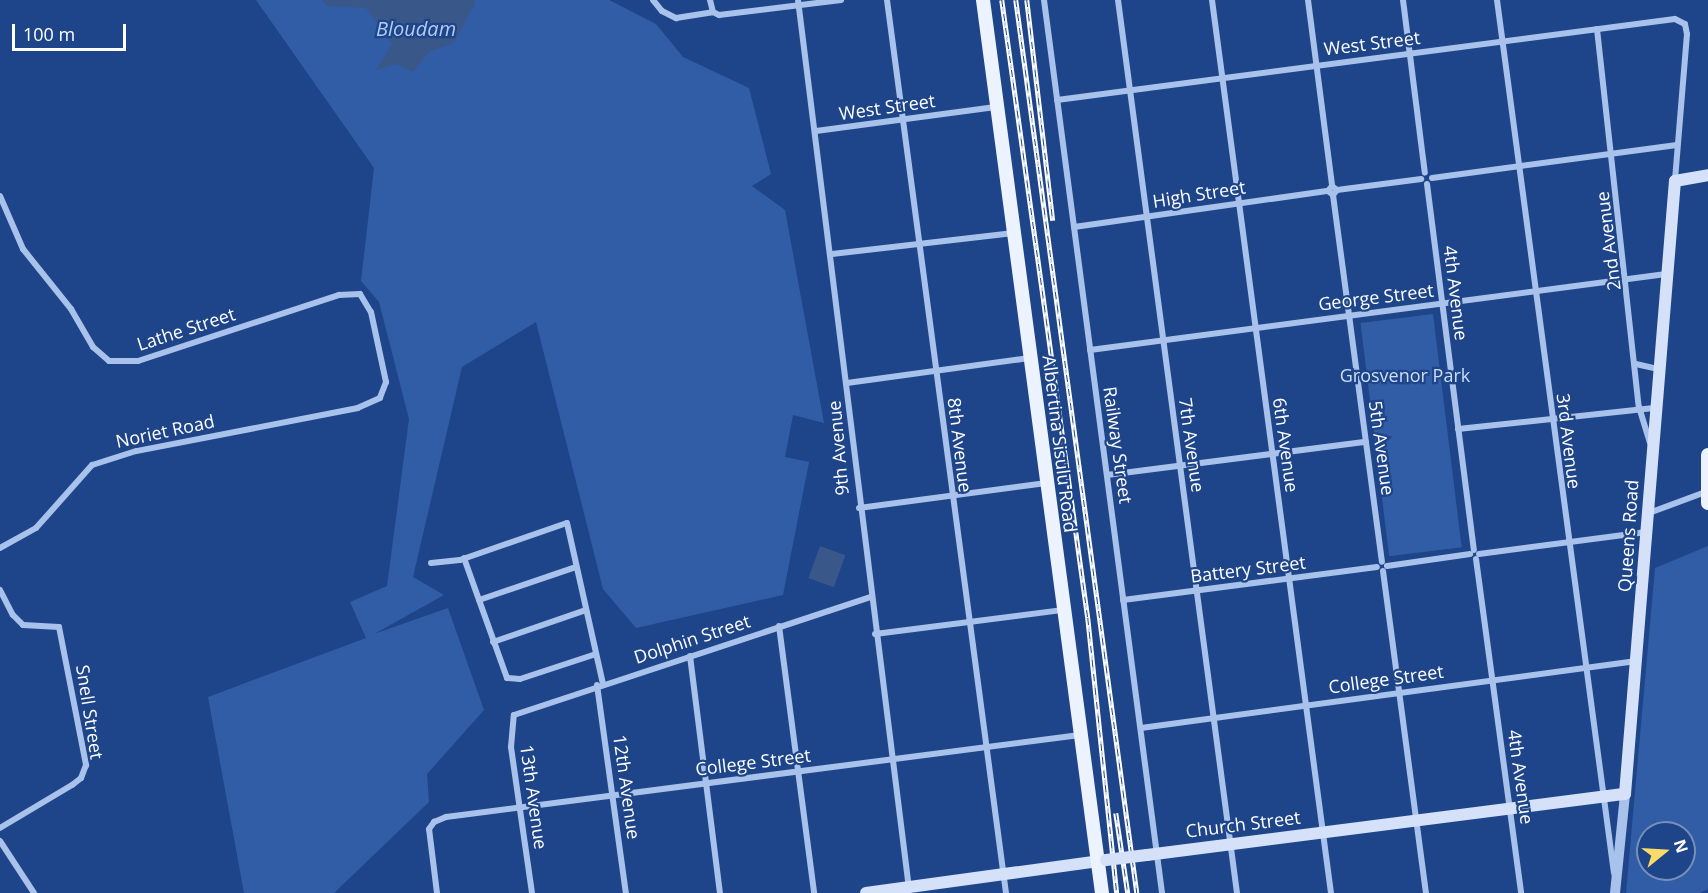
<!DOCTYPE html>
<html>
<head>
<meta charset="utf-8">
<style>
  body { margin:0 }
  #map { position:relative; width:1708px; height:893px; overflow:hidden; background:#1e4589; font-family:"Open Sans",sans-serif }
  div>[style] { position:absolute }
  .green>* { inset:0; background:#315da6; transform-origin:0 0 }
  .water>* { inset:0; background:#3a5789; transform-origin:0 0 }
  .minor>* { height:6px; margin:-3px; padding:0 3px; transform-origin:3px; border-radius:3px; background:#a8c2eb }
  .tertiary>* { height:10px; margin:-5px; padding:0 5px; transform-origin:5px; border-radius:5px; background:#a8c2eb }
  .secondary>* { height:12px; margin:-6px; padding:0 6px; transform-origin:6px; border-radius:6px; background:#d4e1f8 }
  .primary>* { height:14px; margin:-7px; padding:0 7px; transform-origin:7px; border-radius:7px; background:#edf3fe }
  .rail>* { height:4.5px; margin-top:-2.25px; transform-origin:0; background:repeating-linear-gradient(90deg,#1e4589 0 7px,#fff 0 14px); box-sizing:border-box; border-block:2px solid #fff }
  .secondary-bridge>* { height:12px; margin:-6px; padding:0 6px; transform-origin:6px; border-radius:6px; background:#d4e1f8 }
  span { translate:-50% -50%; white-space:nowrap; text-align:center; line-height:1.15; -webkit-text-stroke:4.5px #1e4589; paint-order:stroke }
  .street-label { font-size:18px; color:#fff }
  .park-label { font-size:18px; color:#cddef8 }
  .water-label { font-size:20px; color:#b4ccf3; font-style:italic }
  .north { position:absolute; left:1636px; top:821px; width:60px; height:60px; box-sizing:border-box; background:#1e4589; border:2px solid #788fb8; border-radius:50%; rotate:72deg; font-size:16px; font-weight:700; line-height:24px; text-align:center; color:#fff }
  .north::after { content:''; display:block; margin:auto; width:21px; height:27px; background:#fadb67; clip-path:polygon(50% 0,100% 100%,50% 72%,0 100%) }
  .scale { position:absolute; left:12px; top:24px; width:114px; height:27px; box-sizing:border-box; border:3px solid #fff; border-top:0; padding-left:8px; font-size:18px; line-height:21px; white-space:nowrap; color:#fff; -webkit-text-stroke:4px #1e4589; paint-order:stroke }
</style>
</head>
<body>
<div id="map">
  <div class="green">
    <i style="clip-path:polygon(256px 0,609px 0,656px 24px,683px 57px,749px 88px,771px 174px,752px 186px,785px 210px,824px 423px,793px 415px,785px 457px,809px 462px,783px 595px,636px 628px,603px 589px,536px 322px,462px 367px,413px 577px,444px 595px,374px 634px,448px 608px,484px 710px,427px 774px,429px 802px,334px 893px,244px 893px,208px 697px,366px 638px,350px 602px,387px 586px,409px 419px,379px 302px,361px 281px,374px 168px)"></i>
    <i style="left:1433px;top:314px;width:235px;height:73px;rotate:83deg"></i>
    <i style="clip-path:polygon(evenodd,1708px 546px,1708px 889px,1700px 893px,1626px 893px,1655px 568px,1708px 546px,1648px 833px,1684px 833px,1684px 869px,1648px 869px,1648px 833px)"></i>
  </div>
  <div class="water">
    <i style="clip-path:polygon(322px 0,474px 0,475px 3px,454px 43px,429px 52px,413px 72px,396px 64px,376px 70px,392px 44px,366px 8px,327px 6px)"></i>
    <i style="left:820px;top:546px;width:27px;height:34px;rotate:20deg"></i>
  </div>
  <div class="minor">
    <i style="left:653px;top:0;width:14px;rotate:51deg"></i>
    <i style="left:662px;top:11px;width:16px;rotate:27deg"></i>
    <i style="left:676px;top:18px;width:37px;rotate:-9deg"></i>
    <i style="left:710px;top:0;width:12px;rotate:76deg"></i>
    <i style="left:713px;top:12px;width:7px;rotate:27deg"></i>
    <i style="left:719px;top:15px;width:123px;rotate:-7deg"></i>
    <i style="left:798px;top:0;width:896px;rotate:82.88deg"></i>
    <i style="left:887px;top:0;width:901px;rotate:82.41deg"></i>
    <i style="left:1044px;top:0;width:901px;rotate:82.47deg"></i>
    <i style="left:1118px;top:0;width:901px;rotate:82.41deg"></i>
    <i style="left:1212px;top:0;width:901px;rotate:82.41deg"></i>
    <i style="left:1308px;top:0;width:188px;rotate:82.6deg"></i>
    <i style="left:1403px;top:0;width:174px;rotate:82.8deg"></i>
    <i style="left:1497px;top:0;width:881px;rotate:82.37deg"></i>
    <i style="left:1597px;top:29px;width:380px;rotate:83.7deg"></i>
    <i style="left:1639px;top:407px;width:37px;rotate:73deg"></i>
    <i style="left:1057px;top:100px;width:623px;rotate:-7.47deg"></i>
    <i style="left:1675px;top:19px;width:11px;rotate:27deg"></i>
    <i style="left:1685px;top:24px;width:10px;rotate:79deg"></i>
    <i style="left:1687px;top:34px;width:147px;rotate:94.7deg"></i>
    <i style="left:816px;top:131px;width:183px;rotate:-7.6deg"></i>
    <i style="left:1432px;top:178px;width:247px;rotate:-7.7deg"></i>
    <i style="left:1427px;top:184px;width:369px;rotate:82.7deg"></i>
    <i style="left:1337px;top:190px;width:85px;rotate:-7.5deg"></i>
    <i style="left:1333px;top:195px;width:6px;rotate:-141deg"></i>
    <i style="left:1328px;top:191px;width:6px;rotate:-51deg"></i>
    <i style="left:1332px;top:186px;width:6px;rotate:39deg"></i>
    <i style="left:1337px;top:190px;width:6px;rotate:129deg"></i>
    <i style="left:1333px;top:195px;width:370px;rotate:82.4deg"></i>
    <i style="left:0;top:196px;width:58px;rotate:66.5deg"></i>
    <i style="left:23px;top:249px;width:77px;rotate:51.3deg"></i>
    <i style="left:71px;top:309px;width:44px;rotate:59.9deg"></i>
    <i style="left:93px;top:347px;width:21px;rotate:41deg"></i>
    <i style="left:109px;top:361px;width:29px"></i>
    <i style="left:138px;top:361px;width:212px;rotate:-18.2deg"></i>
    <i style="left:339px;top:295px;width:21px;rotate:-3deg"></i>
    <i style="left:360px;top:294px;width:21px;rotate:59deg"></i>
    <i style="left:371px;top:312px;width:72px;rotate:77.9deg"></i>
    <i style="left:386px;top:382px;width:17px;rotate:111deg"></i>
    <i style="left:380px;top:398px;width:24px;rotate:156deg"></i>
    <i style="left:358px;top:408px;width:226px;rotate:169deg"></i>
    <i style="left:136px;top:451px;width:46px;rotate:162.3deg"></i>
    <i style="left:92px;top:465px;width:84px;rotate:131.6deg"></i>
    <i style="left:36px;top:528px;width:41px;rotate:150.9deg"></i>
    <i style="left:1074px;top:227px;width:257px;rotate:-8.1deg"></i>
    <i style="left:832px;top:254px;width:183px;rotate:-6.6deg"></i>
    <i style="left:1090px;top:350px;width:581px;rotate:-7.52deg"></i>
    <i style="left:1636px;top:364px;width:22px;rotate:13deg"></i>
    <i style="left:847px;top:383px;width:185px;rotate:-7.8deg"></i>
    <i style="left:1458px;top:429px;width:197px;rotate:-6.1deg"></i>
    <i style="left:1107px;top:475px;width:261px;rotate:-7.3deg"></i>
    <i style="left:859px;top:508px;width:189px;rotate:-7.6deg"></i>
    <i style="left:1649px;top:513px;width:63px;rotate:-20.4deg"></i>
    <i style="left:1479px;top:554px;width:169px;rotate:-7.5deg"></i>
    <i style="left:464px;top:558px;width:127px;rotate:70.3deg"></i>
    <i style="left:507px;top:678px;width:13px;rotate:4deg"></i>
    <i style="left:520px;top:679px;width:80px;rotate:-18.2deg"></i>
    <i style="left:1476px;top:559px;width:337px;rotate:82.3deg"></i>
    <i style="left:431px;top:563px;width:29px;rotate:-6deg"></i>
    <i style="left:460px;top:560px;width:113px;rotate:-19.1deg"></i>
    <i style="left:567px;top:523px;width:165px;rotate:77.4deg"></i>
    <i style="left:1387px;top:566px;width:84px;rotate:-8.2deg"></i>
    <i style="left:1383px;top:571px;width:325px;rotate:82.4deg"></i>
    <i style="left:0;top:590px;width:28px;rotate:63deg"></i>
    <i style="left:13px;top:615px;width:14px;rotate:45deg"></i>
    <i style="left:23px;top:625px;width:36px;rotate:3deg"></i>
    <i style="left:59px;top:627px;width:141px;rotate:78.9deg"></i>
    <i style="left:86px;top:765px;width:14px;rotate:111deg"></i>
    <i style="left:81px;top:778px;width:11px;rotate:142deg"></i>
    <i style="left:72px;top:785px;width:84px;rotate:149.2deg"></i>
    <i style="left:479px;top:600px;width:102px;rotate:-18.8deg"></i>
    <i style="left:1123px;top:600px;width:256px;rotate:-7.4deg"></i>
    <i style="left:779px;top:626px;width:269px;rotate:82.5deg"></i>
    <i style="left:875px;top:634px;width:190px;rotate:-7.3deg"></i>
    <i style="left:493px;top:642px;width:98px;rotate:-19deg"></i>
    <i style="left:690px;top:656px;width:239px;rotate:82.8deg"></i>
    <i style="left:597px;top:685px;width:210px;rotate:82.1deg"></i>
    <i style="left:1141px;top:728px;width:500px;rotate:-7.7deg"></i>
    <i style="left:0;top:841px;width:62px;rotate:56.8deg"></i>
    <i style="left:437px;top:893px;width:64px;rotate:-97.1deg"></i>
    <i style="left:429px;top:829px;width:9px;rotate:-54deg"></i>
    <i style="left:434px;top:822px;width:13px;rotate:-23deg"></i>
    <i style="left:446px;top:817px;width:639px;rotate:-7.37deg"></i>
    <i style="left:532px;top:893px;width:148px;rotate:-98.2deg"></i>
    <i style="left:511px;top:747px;width:32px;rotate:-85deg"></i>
    <i style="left:514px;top:715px;width:376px;rotate:-18.3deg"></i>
  </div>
  <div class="tertiary">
    <i style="left:1615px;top:893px;width:100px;rotate:-84.2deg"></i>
  </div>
  <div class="secondary">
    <i style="left:1147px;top:855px;width:482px;rotate:-7.3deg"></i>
    <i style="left:1625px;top:794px;width:615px;rotate:-85.34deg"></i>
    <i style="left:1675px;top:181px;width:34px;rotate:-10deg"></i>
    <i style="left:866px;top:893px;width:242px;rotate:-7.8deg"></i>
  </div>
  <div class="primary">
    <i style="left:983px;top:0;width:901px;rotate:82.41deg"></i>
    <i style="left:1708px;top:455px;width:48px;rotate:90deg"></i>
  </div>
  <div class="rail">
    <i style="left:1002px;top:0;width:624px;rotate:82.08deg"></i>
    <i style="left:1088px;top:618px;width:277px;rotate:84deg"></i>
    <i style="left:1016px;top:0;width:901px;rotate:82.28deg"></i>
    <i style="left:1027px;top:0;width:222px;rotate:83.3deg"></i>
    <i style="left:1116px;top:813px;width:81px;rotate:81.5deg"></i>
  </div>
  <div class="secondary-bridge">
    <i style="left:1106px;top:860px;width:41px;rotate:-7deg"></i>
  </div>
  <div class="street-label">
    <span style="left:1372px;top:43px;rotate:-7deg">West Street</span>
    <span style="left:887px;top:107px;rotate:-8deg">West Street</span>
    <span style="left:1199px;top:194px;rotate:-9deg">High Street</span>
    <span style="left:1608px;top:241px;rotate:-97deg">2nd Avenue</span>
    <span style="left:1456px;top:293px;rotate:83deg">4th Avenue</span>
    <span style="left:1376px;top:297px;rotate:-7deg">George Street</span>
    <span style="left:186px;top:329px;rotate:-18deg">Lathe Street</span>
    <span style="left:165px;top:431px;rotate:-12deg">Noriet Road</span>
    <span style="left:1569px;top:441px;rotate:83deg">3rd Avenue</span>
    <span style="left:1060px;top:444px;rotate:83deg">Albertina Sisulu Road</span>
    <span style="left:960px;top:445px;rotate:83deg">8th Avenue</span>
    <span style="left:1118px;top:445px;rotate:82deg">Railway Street</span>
    <span style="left:1192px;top:445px;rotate:82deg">7th Avenue</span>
    <span style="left:1286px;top:445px;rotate:82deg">6th Avenue</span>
    <span style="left:838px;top:448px;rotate:-95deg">9th Avenue</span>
    <span style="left:1382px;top:448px;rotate:82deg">5th Avenue</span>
    <span style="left:1628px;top:536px;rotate:-86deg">Queens Road</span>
    <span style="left:1248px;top:569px;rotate:-7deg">Battery Street</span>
    <span style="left:692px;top:639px;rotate:-18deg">Dolphin Street</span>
    <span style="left:1386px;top:679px;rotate:-8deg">College Street</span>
    <span style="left:90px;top:712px;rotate:81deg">Snell Street</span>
    <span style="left:753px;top:762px;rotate:-7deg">College Street</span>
    <span style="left:1521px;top:777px;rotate:82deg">4th Avenue</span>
    <span style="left:627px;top:787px;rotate:82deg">12th Avenue</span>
    <span style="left:534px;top:797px;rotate:82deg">13th Avenue</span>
    <span style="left:1243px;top:824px;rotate:-7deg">Church Street</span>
  </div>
  <div class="park-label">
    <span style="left:1405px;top:375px">Grosvenor Park</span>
  </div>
  <div class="water-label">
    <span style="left:416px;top:28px">Bloudam</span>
  </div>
  <div class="north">N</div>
  <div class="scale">100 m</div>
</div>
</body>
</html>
